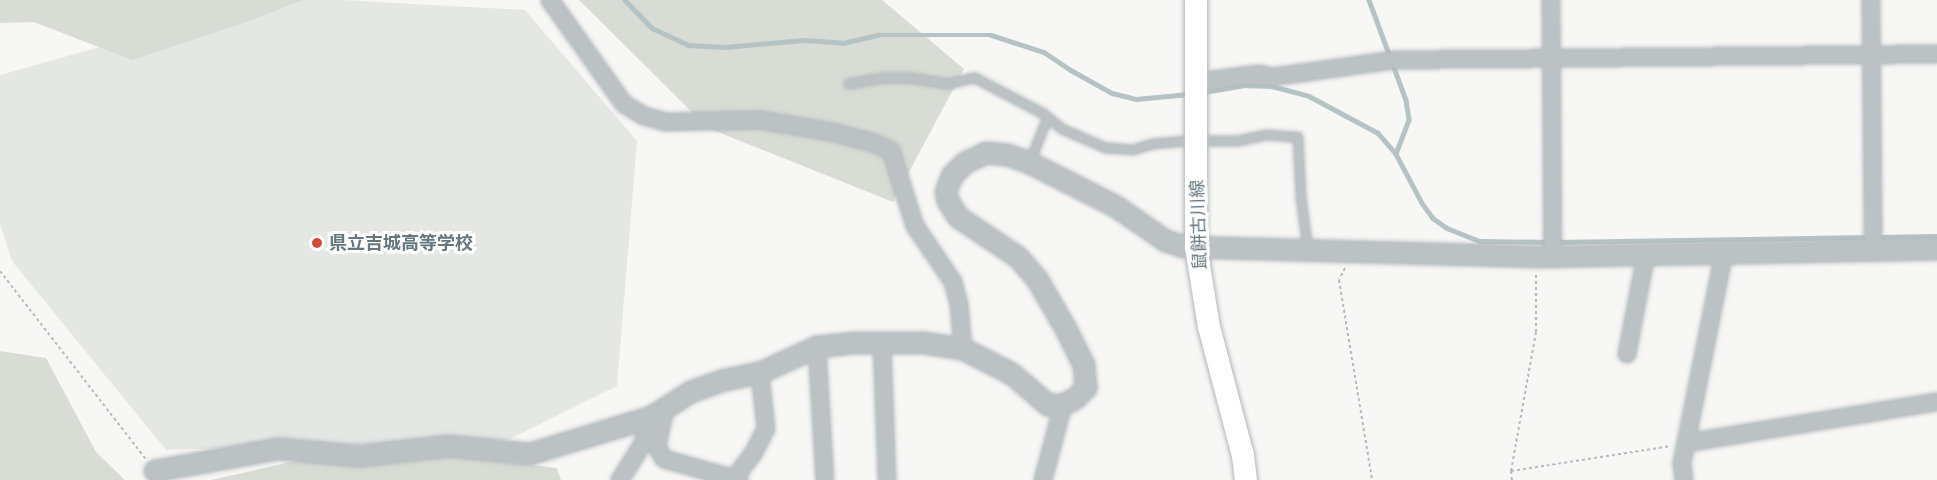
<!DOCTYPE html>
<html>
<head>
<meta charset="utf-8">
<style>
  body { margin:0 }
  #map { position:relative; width:1937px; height:480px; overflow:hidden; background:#f7f7f5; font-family:Figtree,"Noto Sans JP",sans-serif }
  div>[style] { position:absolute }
  .built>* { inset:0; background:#e5e7e5 }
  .green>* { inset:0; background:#d8dcd4 }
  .stream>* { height:4.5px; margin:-2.25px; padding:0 2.25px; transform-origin:2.25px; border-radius:2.25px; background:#b6c3c5 }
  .path>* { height:2px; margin-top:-1px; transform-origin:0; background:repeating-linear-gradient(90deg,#b7bbbd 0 3px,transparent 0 6px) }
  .roads { filter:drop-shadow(0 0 2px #b1b8bb) drop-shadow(0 0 2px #b1b8bb) }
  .service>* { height:8px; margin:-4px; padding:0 4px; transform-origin:4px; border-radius:4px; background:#bcc2c4 }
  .minor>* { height:16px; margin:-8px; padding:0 8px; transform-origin:8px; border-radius:8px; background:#bcc2c4 }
  .tertiary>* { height:20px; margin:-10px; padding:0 10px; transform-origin:10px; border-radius:10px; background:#bcc2c4 }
  .secondary>* { height:22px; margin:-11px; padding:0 11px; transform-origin:11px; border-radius:11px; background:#fff }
  .dots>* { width:16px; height:16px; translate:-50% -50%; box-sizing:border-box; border:3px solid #fff; border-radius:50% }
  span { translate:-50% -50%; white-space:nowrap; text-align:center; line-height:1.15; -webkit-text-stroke:6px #fff; paint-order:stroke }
  .street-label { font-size:18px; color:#65767d }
  .poi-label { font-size:18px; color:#65767d; font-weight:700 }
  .left { translate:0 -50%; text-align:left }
</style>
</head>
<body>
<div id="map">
  <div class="built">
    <i style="clip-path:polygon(268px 0,342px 0,525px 10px,637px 141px,617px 386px,508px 440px,166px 450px,12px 261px,0 224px,0 75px)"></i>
  </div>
  <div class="green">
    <i style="clip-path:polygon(0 0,303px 0,252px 20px,132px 60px,34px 22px,0 23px)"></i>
    <i style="clip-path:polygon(579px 0,882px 0,964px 69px,893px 202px,708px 128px)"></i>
    <i style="clip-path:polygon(0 351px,46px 358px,96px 452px,125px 480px,0 480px)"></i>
    <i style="clip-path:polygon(443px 454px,557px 468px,561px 480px,211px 480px,291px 462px)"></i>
  </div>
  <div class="stream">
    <i style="left:625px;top:0;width:39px;rotate:46deg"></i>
    <i style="left:652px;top:28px;width:40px;rotate:25deg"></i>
    <i style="left:688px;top:45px;width:37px;rotate:3deg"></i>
    <i style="left:725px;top:47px;width:79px;rotate:-5.1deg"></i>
    <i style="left:804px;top:40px;width:39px;rotate:4deg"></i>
    <i style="left:843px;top:43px;width:37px;rotate:-13deg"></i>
    <i style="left:879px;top:35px;width:112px"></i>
    <i style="left:991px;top:35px;width:56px;rotate:17.8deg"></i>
    <i style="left:1044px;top:52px;width:30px;rotate:34deg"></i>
    <i style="left:1069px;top:69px;width:49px;rotate:29.2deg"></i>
    <i style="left:1112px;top:93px;width:25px;rotate:14deg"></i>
    <i style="left:1136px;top:99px;width:53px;rotate:-5.4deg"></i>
    <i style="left:1369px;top:0;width:107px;rotate:69.7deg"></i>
    <i style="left:1406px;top:100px;width:20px;rotate:81deg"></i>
    <i style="left:1409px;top:120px;width:36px;rotate:111deg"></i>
    <i style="left:1204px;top:92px;width:42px;rotate:-9.7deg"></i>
    <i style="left:1245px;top:85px;width:27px;rotate:2deg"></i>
    <i style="left:1272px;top:86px;width:38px;rotate:15deg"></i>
    <i style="left:1309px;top:96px;width:78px;rotate:28.2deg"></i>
    <i style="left:1378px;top:133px;width:28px;rotate:49deg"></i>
    <i style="left:1396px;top:154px;width:55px;rotate:62deg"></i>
    <i style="left:1422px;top:203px;width:19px;rotate:54deg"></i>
    <i style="left:1433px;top:218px;width:17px;rotate:36deg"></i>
    <i style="left:1447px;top:228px;width:35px;rotate:22deg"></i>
    <i style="left:1480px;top:241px;width:68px;rotate:0.8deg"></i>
    <i style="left:1878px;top:237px;width:59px;rotate:-1deg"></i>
    <i style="left:1557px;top:242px;width:312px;rotate:-0.9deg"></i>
  </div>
  <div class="path">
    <i style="left:1345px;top:268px;width:13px;rotate:117deg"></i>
    <i style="left:1339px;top:280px;width:203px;rotate:80.6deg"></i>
    <i style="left:0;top:271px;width:238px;rotate:52.2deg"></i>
    <i style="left:1511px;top:471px;width:162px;rotate:-8.9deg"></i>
    <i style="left:1512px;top:480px;width:9px;rotate:-96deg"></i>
    <i style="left:1511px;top:471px;width:141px;rotate:-79.8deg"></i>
    <i style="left:1536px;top:332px;width:58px;rotate:-90deg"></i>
  </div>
  <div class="roads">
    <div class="service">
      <i style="left:849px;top:84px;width:35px;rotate:-10deg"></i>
      <i style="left:883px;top:78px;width:27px"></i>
      <i style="left:910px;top:78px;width:38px;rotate:9deg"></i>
      <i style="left:948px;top:84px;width:28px;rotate:-13deg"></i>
      <i style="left:975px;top:78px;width:78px;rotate:27.6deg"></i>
      <i style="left:1044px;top:114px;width:23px;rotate:40deg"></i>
      <i style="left:1062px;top:129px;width:48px;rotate:23.4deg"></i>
      <i style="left:1106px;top:148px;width:27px;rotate:4deg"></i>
      <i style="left:1133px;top:150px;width:21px;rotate:-17deg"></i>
      <i style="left:1153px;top:144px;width:34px;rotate:-5deg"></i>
      <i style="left:1198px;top:141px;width:40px"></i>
      <i style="left:1238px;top:141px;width:29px;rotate:-12deg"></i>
      <i style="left:1266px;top:135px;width:32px;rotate:4deg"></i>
      <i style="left:1298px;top:137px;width:60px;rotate:87.1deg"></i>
      <i style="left:1301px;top:197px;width:53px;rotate:82.5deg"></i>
      <i style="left:1030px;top:162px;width:48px;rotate:-68.2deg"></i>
    </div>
    <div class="minor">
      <i style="left:550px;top:0;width:128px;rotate:54.6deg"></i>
      <i style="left:624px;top:104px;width:23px;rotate:31deg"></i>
      <i style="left:644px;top:116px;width:23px;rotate:15deg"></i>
      <i style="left:666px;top:122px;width:94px;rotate:-1.2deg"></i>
      <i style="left:760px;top:120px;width:73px;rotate:9.5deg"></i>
      <i style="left:832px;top:132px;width:43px;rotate:14.7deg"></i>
      <i style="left:874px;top:143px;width:19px;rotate:25deg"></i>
      <i style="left:891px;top:151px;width:79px;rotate:72.3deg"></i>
      <i style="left:915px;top:226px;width:68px;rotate:55.8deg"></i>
      <i style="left:953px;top:282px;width:23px;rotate:75deg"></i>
      <i style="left:959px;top:304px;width:45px;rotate:84.9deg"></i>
      <i style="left:1551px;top:0;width:256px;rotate:89.6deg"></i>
      <i style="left:1871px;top:0;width:250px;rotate:89.5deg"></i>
      <i style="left:1196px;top:82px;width:64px;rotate:-7.2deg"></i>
      <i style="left:1259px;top:74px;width:13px;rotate:13deg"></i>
      <i style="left:1272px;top:77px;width:124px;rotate:-7.9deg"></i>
      <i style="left:1395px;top:60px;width:542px;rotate:-0.63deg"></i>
      <i style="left:882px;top:343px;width:137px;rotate:87.9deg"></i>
      <i style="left:817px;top:347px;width:133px;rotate:86.6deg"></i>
      <i style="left:1627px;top:354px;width:102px;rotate:-79.2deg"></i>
      <i style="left:665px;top:409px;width:39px;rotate:102deg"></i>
      <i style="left:657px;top:447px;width:14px;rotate:60deg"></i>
      <i style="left:664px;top:459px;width:78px;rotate:15.6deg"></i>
      <i style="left:1686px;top:443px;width:254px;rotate:-9.3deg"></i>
      <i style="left:735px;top:477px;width:29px;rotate:-52deg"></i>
      <i style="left:753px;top:454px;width:28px;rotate:-63deg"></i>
      <i style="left:766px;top:429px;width:56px;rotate:-96.1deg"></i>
      <i style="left:620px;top:480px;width:41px;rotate:-57.8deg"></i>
      <i style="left:642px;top:445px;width:30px;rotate:-70deg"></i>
      <i style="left:1043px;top:480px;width:78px;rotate:-75.1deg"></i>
      <i style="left:1684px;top:480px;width:17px;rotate:-97deg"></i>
      <i style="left:1682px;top:463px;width:214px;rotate:-78.7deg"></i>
    </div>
    <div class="tertiary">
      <i style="left:155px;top:471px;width:126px;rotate:-10.1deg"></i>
      <i style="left:279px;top:449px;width:80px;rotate:5deg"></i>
      <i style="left:359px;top:456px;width:91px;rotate:-6.3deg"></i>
      <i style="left:449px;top:446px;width:81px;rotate:5.6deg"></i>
      <i style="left:530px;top:454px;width:127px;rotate:-16.9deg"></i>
      <i style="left:652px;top:417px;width:46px;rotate:-32.7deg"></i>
      <i style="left:691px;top:392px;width:32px;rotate:-20deg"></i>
      <i style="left:721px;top:381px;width:40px;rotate:-12deg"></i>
      <i style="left:760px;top:373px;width:63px;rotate:-24.5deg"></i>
      <i style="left:817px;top:347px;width:39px;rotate:-6deg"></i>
      <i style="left:856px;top:343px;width:68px"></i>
      <i style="left:924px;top:343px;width:39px;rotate:9deg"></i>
      <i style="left:963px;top:349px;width:55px;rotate:27deg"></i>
      <i style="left:1012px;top:374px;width:48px;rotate:40.7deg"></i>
      <i style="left:1048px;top:405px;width:15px"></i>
      <i style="left:1063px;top:405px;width:13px;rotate:-27deg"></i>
      <i style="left:1075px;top:399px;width:16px;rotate:-45deg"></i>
      <i style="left:1086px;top:388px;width:23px;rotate:-95deg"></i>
      <i style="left:1084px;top:365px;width:40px;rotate:-116.6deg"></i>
      <i style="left:1066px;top:329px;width:58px;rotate:-120.1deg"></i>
      <i style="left:1037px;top:279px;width:28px;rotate:-131deg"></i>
      <i style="left:1019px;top:258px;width:73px;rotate:-146.1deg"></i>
      <i style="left:958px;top:217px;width:19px;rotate:-122deg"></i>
      <i style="left:948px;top:201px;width:9px;rotate:-103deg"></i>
      <i style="left:946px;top:192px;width:17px;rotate:-69deg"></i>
      <i style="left:952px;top:176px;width:18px;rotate:-45deg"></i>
      <i style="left:965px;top:163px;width:23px;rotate:-25deg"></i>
      <i style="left:986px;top:153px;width:22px;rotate:5deg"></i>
      <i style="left:1008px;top:155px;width:23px;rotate:20deg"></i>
      <i style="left:1030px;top:163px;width:95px;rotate:26.8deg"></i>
      <i style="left:1115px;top:206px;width:62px;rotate:34.5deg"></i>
      <i style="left:1166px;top:241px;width:19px;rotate:18deg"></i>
      <i style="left:1184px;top:247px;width:351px;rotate:1.6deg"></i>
      <i style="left:1535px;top:257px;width:402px;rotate:-1.1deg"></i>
    </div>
    <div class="secondary">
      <i style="left:1196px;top:0;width:247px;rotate:90deg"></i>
      <i style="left:1196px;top:247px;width:81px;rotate:80.8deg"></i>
      <i style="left:1209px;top:327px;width:133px;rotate:75.2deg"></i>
      <i style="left:1243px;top:456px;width:24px;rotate:83deg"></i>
    </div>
  </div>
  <div class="dots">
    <i style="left:317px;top:243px;background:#d2483b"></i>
  </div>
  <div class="street-label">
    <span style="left:1199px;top:225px;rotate:-92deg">鼠餅古川線</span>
  </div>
  <div class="poi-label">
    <span class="left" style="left:329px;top:243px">県立吉城高等学校</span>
  </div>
</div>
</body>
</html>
